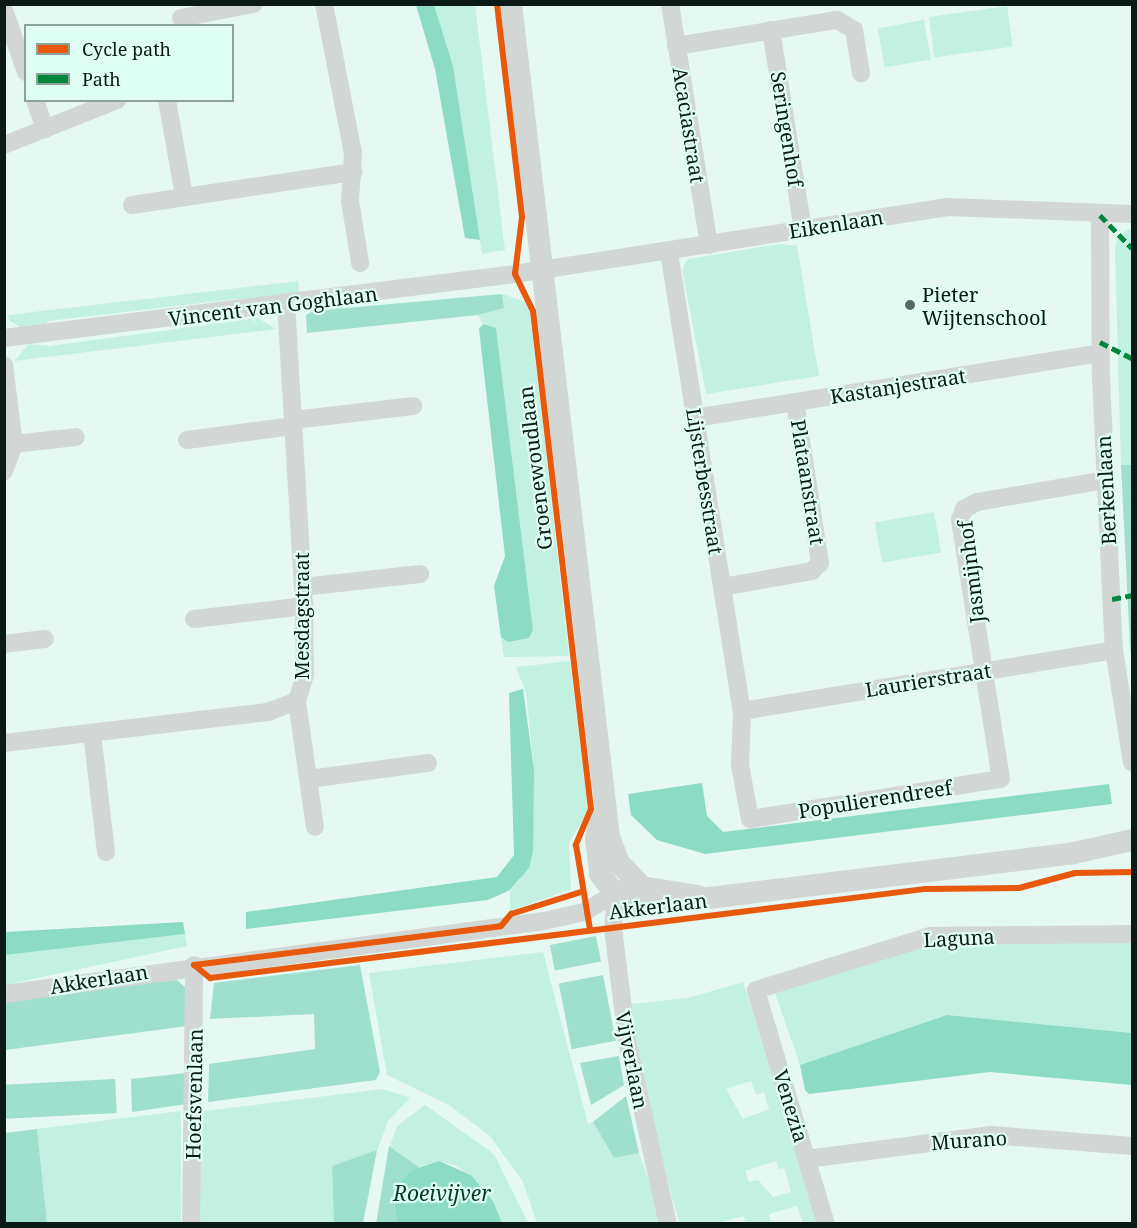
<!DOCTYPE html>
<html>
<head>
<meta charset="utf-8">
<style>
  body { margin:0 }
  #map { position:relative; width:1137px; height:1228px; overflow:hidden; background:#e6f8f2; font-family:"Noto Serif",serif }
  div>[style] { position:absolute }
  .green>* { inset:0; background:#c2f0e1; transform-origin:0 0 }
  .forest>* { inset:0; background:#9ee0cd; transform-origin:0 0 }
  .water>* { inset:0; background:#8cdbc4 }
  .minor>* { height:18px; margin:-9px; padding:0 9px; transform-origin:9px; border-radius:9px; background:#d2d7d5 }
  .tertiary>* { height:22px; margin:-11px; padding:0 11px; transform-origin:11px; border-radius:11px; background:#d2d7d5 }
  .quiet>* { height:4.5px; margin-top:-2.25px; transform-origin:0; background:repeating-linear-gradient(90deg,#00873e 0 9px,transparent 0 13.5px) }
  .cycleway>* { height:6px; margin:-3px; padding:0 3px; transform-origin:3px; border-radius:3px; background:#e8590c }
  .dots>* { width:16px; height:16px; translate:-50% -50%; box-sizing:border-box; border:3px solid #dffff4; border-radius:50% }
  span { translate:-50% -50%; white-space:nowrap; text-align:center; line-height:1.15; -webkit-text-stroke:4.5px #dffff4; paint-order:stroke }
  .street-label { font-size:20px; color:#0b1a16 }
  .poi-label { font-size:20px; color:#0b1a16 }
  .left { translate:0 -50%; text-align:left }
  .water-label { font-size:21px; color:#06382c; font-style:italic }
  .frame { position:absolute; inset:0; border:6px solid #0b1a16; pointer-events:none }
  .legend { position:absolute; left:24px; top:24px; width:210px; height:78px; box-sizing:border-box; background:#dffff4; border:2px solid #8aa39b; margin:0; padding:8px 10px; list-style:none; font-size:18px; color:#0b1a16 }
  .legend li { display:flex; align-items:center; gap:12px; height:30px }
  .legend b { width:30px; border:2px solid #8aa39b }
</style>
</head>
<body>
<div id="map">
  <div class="green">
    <i style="clip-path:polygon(434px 5px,475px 5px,505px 250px,482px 254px,453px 66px)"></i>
    <i style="left:1007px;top:6px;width:41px;height:79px;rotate:82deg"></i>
    <i style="left:924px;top:20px;width:40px;height:47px;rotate:80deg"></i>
    <i style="clip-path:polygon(1132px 228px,1132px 465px,1121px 465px,1115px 249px,1118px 236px)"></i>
    <i style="clip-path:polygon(780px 244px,797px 246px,819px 376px,706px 394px,682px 269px,688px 259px)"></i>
    <i style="clip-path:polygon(298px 281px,300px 297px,236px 299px,48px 321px,43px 327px,21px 328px,9px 320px,8px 315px)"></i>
    <i style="clip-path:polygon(502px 294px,524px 301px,530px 313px,569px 656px,504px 657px,501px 637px,529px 638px,533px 630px,496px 328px,483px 324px,478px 315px,504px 308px)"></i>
    <i style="clip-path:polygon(258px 318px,276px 329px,14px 361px,29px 344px,49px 346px)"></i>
    <i style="left:934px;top:512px;width:41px;height:60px;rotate:80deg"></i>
    <i style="clip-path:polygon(570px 661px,588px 811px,569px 843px,571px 889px,510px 911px,510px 891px,520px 880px,534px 770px,526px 693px,516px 667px)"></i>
    <i style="clip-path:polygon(185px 934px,187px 946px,5px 985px,4px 955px)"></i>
    <i style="clip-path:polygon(931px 943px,1132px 943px,1132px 1033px,947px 1015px,800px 1065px,774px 990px)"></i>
    <i style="clip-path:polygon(543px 952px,588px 1124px,593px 1122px,614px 1158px,639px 1153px,664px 1223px,537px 1223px,523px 1182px,490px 1136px,449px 1105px,387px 1075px,369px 973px)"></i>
    <i style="clip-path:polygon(evenodd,743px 982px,760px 1035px,817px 1223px,803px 1223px,797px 1206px,769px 1214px,771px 1223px,746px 1223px,743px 1216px,717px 1223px,679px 1223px,639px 1073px,630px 1004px,688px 998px,743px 982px,751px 1081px,756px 1095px,764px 1092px,769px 1109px,743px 1119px,726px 1089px,751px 1081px,743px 982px,776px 1161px,778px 1169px,784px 1168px,791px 1192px,773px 1197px,758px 1180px,749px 1182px,745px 1171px,776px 1161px)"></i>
    <i style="clip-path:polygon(383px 1089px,410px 1098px,388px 1121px,377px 1150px,332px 1166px,334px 1223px,196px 1224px,198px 1112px)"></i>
    <i style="clip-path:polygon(425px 1105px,494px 1154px,528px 1223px,502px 1223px,493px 1201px,471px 1175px,454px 1165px,439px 1161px,419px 1167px,390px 1146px,397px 1126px)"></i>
    <i style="clip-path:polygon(181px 1111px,181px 1223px,47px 1223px,37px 1129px)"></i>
  </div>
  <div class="forest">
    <i style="clip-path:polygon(502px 294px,504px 308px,478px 315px,307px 333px,306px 315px,313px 311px)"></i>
    <i style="clip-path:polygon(1121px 465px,1132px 465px,1132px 664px,1130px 645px)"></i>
    <i style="left:596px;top:936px;width:26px;height:47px;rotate:79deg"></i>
    <i style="clip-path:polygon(360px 965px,380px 1072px,376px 1080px,208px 1102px,209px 1064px,315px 1049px,314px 1014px,210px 1019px,214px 983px)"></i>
    <i style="left:603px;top:975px;width:67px;height:45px;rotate:79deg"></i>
    <i style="clip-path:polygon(177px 980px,187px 989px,188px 1026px,5px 1050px,4px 997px)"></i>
    <i style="clip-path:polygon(619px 1056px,624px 1085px,591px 1105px,580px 1063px)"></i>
    <i style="clip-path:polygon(187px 1073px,187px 1104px,132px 1112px,131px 1079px)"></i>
    <i style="left:115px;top:1079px;width:34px;height:111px;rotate:87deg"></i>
    <i style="clip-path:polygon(626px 1096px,639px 1153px,614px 1158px,593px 1122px)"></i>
    <i style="clip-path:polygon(37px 1129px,47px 1223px,5px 1223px,5px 1133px)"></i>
    <i style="clip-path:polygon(389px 1146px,419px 1167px,394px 1199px,397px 1223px,376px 1224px)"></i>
    <i style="clip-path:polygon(377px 1150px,363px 1223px,334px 1223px,332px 1166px)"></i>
  </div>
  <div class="water">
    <i style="clip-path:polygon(416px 5px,434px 5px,453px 66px,480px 240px,465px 238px,435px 69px)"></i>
    <i style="clip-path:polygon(483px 324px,496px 328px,533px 630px,529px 638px,508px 642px,501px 637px,494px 586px,505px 556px,479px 329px)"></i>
    <i style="clip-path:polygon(523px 689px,534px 770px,533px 851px,529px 868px,510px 890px,488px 900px,246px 929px,246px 912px,497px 877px,514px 855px,509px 693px)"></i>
    <i style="clip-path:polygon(702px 783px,707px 816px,723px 832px,1109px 784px,1112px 804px,705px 854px,657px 840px,631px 815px,628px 794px)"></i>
    <i style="clip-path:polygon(183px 922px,185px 934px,5px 955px,5px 932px)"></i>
    <i style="clip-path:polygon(947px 1015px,1132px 1033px,1132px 1085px,990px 1072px,809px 1094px,805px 1090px,800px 1065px)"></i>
    <i style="clip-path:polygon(439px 1161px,471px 1175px,493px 1201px,502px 1223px,397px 1223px,394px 1199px,400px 1183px,412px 1170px)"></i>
  </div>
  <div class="minor">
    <i style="left:324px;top:4px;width:152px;rotate:79deg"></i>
    <i style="left:353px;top:153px;width:48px;rotate:93.6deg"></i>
    <i style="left:350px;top:201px;width:63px;rotate:80.8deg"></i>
    <i style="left:670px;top:4px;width:244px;rotate:80.8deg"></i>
    <i style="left:4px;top:10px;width:66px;rotate:70.5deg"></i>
    <i style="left:181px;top:18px;width:74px;rotate:-10.9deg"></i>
    <i style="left:771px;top:30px;width:202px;rotate:80.9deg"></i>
    <i style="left:676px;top:46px;width:163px;rotate:-9.2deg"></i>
    <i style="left:837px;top:20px;width:20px;rotate:30deg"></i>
    <i style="left:854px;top:30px;width:44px;rotate:80.8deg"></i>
    <i style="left:35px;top:100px;width:31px;rotate:71deg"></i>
    <i style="left:167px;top:100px;width:97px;rotate:80deg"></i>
    <i style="left:4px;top:145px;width:122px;rotate:-21.7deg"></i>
    <i style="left:132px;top:205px;width:224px;rotate:-8.5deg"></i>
    <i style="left:1100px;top:215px;width:164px;rotate:89.7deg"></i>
    <i style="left:1101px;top:379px;width:271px;rotate:87.3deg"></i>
    <i style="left:1114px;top:650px;width:114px;rotate:80.9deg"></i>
    <i style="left:669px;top:252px;width:465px;rotate:81deg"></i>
    <i style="left:742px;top:711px;width:54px;rotate:92.1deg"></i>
    <i style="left:740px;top:765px;width:55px;rotate:79.5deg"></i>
    <i style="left:750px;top:819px;width:254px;rotate:-9.1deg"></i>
    <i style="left:1001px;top:779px;width:262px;rotate:-99deg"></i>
    <i style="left:960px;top:520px;width:12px;rotate:-70deg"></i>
    <i style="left:964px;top:509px;width:15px;rotate:-28deg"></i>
    <i style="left:977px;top:502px;width:131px;rotate:-9.7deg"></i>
    <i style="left:4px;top:338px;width:515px;rotate:-7.14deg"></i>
    <i style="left:515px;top:274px;width:438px;rotate:-8.8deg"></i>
    <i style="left:948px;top:207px;width:184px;rotate:2.2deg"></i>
    <i style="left:4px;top:365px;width:80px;rotate:82.8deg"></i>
    <i style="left:14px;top:444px;width:29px;rotate:110deg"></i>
    <i style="left:695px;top:418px;width:410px;rotate:-9.1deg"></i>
    <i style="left:294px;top:420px;width:120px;rotate:-6.7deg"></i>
    <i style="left:187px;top:440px;width:108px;rotate:-7.5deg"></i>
    <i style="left:14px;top:444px;width:62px;rotate:-6.4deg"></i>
    <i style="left:303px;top:587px;width:118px;rotate:-6.3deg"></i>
    <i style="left:722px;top:587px;width:91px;rotate:-10.1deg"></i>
    <i style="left:812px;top:571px;width:11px;rotate:-45deg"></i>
    <i style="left:820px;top:563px;width:163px;rotate:-98.8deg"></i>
    <i style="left:194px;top:619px;width:111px;rotate:-6.7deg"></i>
    <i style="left:4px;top:644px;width:41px;rotate:-7deg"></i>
    <i style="left:297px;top:701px;width:127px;rotate:81.9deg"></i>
    <i style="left:742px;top:711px;width:377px;rotate:-9.3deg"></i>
    <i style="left:92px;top:733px;width:120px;rotate:83.3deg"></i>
    <i style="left:4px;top:743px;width:266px;rotate:-6.7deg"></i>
    <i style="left:268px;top:712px;width:31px;rotate:-21deg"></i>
    <i style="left:297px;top:701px;width:28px;rotate:-73deg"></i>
    <i style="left:305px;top:674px;width:68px;rotate:-90.8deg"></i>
    <i style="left:304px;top:606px;width:302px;rotate:-93.4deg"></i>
    <i style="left:309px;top:779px;width:120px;rotate:-7.7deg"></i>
    <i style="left:616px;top:895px;width:33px;rotate:95deg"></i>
    <i style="left:613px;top:928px;width:114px;rotate:82.9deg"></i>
    <i style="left:627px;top:1041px;width:188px;rotate:77.4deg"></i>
    <i style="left:4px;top:994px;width:545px;rotate:-7.7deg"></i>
    <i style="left:544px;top:921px;width:41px;rotate:-12.7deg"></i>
    <i style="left:584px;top:912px;width:49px;rotate:-30.8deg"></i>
    <i style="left:807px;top:1159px;width:186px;rotate:-7.4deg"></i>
    <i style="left:991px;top:1135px;width:141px;rotate:4.5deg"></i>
    <i style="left:191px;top:1224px;width:259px;rotate:-89.3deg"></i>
    <i style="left:826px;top:1224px;width:244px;rotate:-106.7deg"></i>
    <i style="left:756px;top:990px;width:182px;rotate:-17.2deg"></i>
    <i style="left:930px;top:936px;width:202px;rotate:-0.6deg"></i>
  </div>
  <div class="tertiary">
    <i style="left:511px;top:4px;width:839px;rotate:83.29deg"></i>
    <i style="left:609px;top:837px;width:28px;rotate:69deg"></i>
    <i style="left:619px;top:863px;width:33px;rotate:46deg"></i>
    <i style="left:642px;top:887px;width:57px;rotate:9.1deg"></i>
    <i style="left:601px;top:817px;width:23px;rotate:103deg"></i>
    <i style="left:596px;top:839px;width:35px;rotate:83deg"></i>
    <i style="left:600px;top:874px;width:26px;rotate:53deg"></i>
    <i style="left:616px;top:895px;width:30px;rotate:21deg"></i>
    <i style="left:644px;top:906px;width:433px;rotate:-7deg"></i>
    <i style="left:1074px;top:853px;width:59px;rotate:-12.6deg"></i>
  </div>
  <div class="quiet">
    <i style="left:1100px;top:215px;width:46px;rotate:45.9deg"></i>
    <i style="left:1100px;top:342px;width:36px;rotate:27deg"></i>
    <i style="left:1112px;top:599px;width:20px;rotate:-11deg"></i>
  </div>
  <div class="cycleway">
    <i style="left:497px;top:4px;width:214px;rotate:83.3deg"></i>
    <i style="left:522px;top:217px;width:57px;rotate:97deg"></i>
    <i style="left:515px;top:274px;width:41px;rotate:64.1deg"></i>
    <i style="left:533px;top:311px;width:501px;rotate:83.36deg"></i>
    <i style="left:591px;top:809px;width:39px;rotate:113deg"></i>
    <i style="left:576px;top:845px;width:86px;rotate:80.6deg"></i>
    <i style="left:194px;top:965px;width:21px;rotate:39deg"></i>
    <i style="left:210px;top:978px;width:721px;rotate:-7.1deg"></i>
    <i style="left:925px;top:889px;width:94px;rotate:-0.6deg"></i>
    <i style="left:1019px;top:888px;width:58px;rotate:-15deg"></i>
    <i style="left:1075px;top:873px;width:57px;rotate:-1deg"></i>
    <i style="left:194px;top:965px;width:309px;rotate:-7.2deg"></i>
    <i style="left:501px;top:926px;width:16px;rotate:-50deg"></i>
    <i style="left:511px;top:914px;width:73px;rotate:-17.4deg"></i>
  </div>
  <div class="dots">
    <i style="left:910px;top:305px;background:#586863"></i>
  </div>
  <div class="street-label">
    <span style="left:689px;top:125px;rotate:81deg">Acaciastraat</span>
    <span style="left:787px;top:129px;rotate:81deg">Seringenhof</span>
    <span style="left:836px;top:224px;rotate:-9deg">Eikenlaan</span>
    <span style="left:273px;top:306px;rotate:-7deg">Vincent van Goghlaan</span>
    <span style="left:898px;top:386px;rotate:-9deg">Kastanjestraat</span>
    <span style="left:535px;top:468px;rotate:-97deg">Groenewoudlaan</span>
    <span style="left:705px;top:481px;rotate:81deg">Lijsterbesstraat</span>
    <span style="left:808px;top:482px;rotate:81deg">Plataanstraat</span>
    <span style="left:1106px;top:490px;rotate:-93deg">Berkenlaan</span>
    <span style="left:971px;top:572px;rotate:-97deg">Jasmijnhof</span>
    <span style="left:301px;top:616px;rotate:-90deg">Mesdagstraat</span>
    <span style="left:928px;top:680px;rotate:-9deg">Laurierstraat</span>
    <span style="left:875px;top:799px;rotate:-9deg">Populierendreef</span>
    <span style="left:658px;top:906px;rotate:-7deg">Akkerlaan</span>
    <span style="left:959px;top:938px;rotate:-3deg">Laguna</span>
    <span style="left:99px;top:979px;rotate:-9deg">Akkerlaan</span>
    <span style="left:632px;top:1060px;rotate:79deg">Vijverlaan</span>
    <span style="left:194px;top:1094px;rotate:-89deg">Hoefsvenlaan</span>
    <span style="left:791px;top:1106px;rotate:73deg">Venezia</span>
    <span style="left:969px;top:1140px;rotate:-4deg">Murano</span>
  </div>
  <div class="poi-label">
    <span class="left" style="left:922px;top:306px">Pieter<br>Wijtenschool</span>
  </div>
  <div class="water-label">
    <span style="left:442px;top:1193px">Roeivijver</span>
  </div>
  <div class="frame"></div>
  <ul class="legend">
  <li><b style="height:8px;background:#e8590c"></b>Cycle path</li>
  <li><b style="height:8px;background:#00873e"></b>Path</li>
  </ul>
</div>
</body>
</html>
